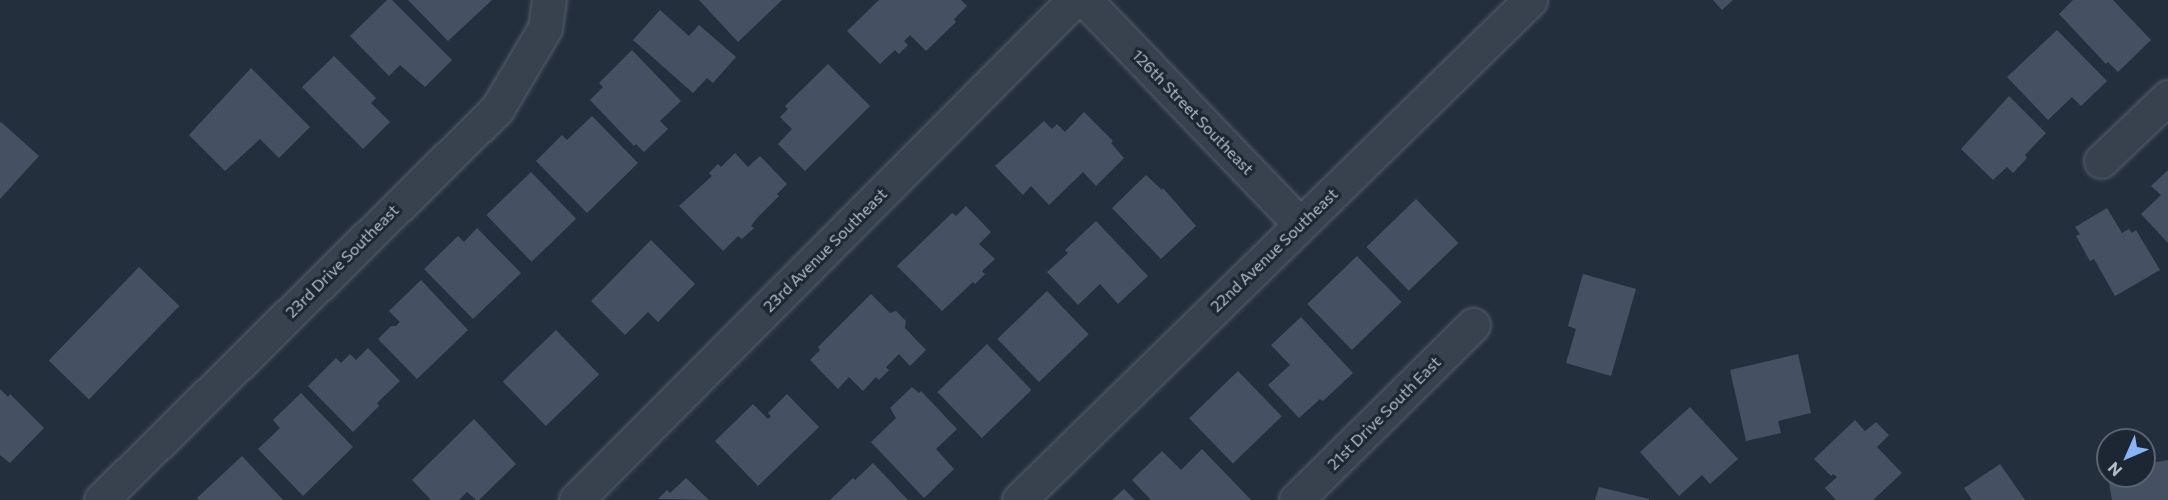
<!DOCTYPE html>
<html>
<head>
<meta charset="utf-8">
<style>
  body { margin:0 }
  #map { position:relative; width:2168px; height:500px; overflow:hidden; background:#242f3e; font-family:Commissioner,sans-serif }
  div>[style] { position:absolute }
  .building>* { inset:0; background:#455162; transform-origin:0 0 }
  .roads { filter:drop-shadow(0 0 2px #565f6c) drop-shadow(0 0 2px #565f6c) }
  .minor>* { height:33px; margin:-16.5px; padding:0 16.5px; transform-origin:16.5px; border-radius:16.5px; background:#38414e }
  span { translate:-50% -50%; white-space:nowrap; text-align:center; line-height:1.15; -webkit-text-stroke:6px #1d2633; paint-order:stroke }
  .street-label { font-size:16px; color:#b4bcc9 }
  .north { position:absolute; left:2096px; top:428px; width:60px; height:60px; box-sizing:border-box; background:#1d2633; border:2px solid #59626f; border-radius:50%; rotate:225deg; font-size:16px; font-weight:700; line-height:24px; text-align:center; color:#b4bcc9 }
  .north::after { content:''; display:block; margin:auto; width:21px; height:27px; background:#8ab4f8; clip-path:polygon(50% 0,100% 100%,50% 72%,0 100%) }
</style>
</head>
<body>
<div id="map">
  <div class="building">
    <i style="clip-path:polygon(387px 0,392px 0,452px 60px,425px 87px,400px 65px,389px 76px,350px 36px)"></i>
    <i style="clip-path:polygon(408px 0,492px 0,448px 41px)"></i>
    <i style="clip-path:polygon(699px 0,782px 0,738px 42px)"></i>
    <i style="clip-path:polygon(879px 0,961px 0,967px 6px,954px 19px,956px 22px,926px 51px,910px 35px,904px 41px,908px 45px,899px 54px,895px 50px,880px 64px,847px 31px)"></i>
    <i style="clip-path:polygon(1713px 0,1733px 0,1722px 10px)"></i>
    <i style="clip-path:polygon(2073px 0,2113px 0,2151px 40px,2118px 72px,2108px 62px,2106px 64px,2059px 14px)"></i>
    <i style="clip-path:polygon(660px 10px,689px 36px,699px 25px,736px 57px,713px 83px,707px 78px,693px 93px,633px 40px)"></i>
    <i style="clip-path:polygon(2057px 30px,2107px 81px,2081px 106px,2072px 97px,2048px 120px,2007px 77px)"></i>
    <i style="clip-path:polygon(632px 50px,681px 101px,660px 121px,668px 129px,644px 152px,636px 144px,634px 146px,590px 100px,603px 87px,599px 83px)"></i>
    <i style="clip-path:polygon(334px 56px,376px 98px,371px 103px,390px 122px,363px 149px,302px 87px)"></i>
    <i style="clip-path:polygon(828px 64px,870px 106px,805px 171px,778px 144px,792px 129px,780px 117px,788px 109px,785px 106px)"></i>
    <i style="clip-path:polygon(251px 68px,310px 127px,279px 158px,260px 139px,225px 171px,189px 135px)"></i>
    <i style="clip-path:polygon(2009px 96px,2046px 133px,2025px 155px,2027px 158px,2013px 173px,2007px 167px,1993px 180px,1961px 149px)"></i>
    <i style="clip-path:polygon(1084px 112px,1113px 141px,1111px 143px,1124px 158px,1096px 186px,1083px 172px,1049px 205px,1031px 186px,1023px 195px,995px 166px,1044px 121px,1052px 129px,1057px 124px,1065px 132px)"></i>
    <i style="clip-path:polygon(592px 116px,638px 163px,587px 213px,536px 161px,562px 135px,567px 140px)"></i>
    <i style="clip-path:polygon(1px 122px,39px 156px,0 199px,0 123px)"></i>
    <i style="clip-path:polygon(735px 153px,748px 167px,760px 156px,787px 184px,777px 194px,779px 196px,757px 218px,751px 226px,754px 228px,742px 239px,738px 236px,723px 251px,679px 206px,712px 176px,709px 173px,718px 164px,721px 167px)"></i>
    <i style="clip-path:polygon(2168px 170px,2168px 243px,2141px 214px,2161px 195px,2151px 186px)"></i>
    <i style="left:531px;top:172px;width:65px;height:62px;rotate:46deg"></i>
    <i style="clip-path:polygon(1146px 175px,1162px 190px,1163px 188px,1196px 226px,1161px 259px,1112px 208px)"></i>
    <i style="left:1416px;top:199px;width:61px;height:69px;rotate:46deg"></i>
    <i style="clip-path:polygon(966px 206px,991px 232px,979px 244px,995px 259px,982px 271px,985px 274px,975px 284px,973px 282px,942px 311px,897px 266px,952px 213px,956px 216px)"></i>
    <i style="clip-path:polygon(2107px 208px,2122px 233px,2129px 229px,2132px 233px,2136px 230px,2160px 270px,2115px 296px,2094px 259px,2090px 261px,2076px 236px,2080px 234px,2075px 227px)"></i>
    <i style="clip-path:polygon(1096px 221px,1148px 276px,1118px 304px,1100px 284px,1078px 305px,1047px 272px,1068px 253px,1065px 250px)"></i>
    <i style="clip-path:polygon(477px 228px,521px 273px,473px 319px,424px 269px,458px 236px,464px 242px)"></i>
    <i style="clip-path:polygon(651px 240px,695px 284px,658px 322px,648px 312px,625px 335px,591px 301px)"></i>
    <i style="left:1357px;top:256px;width:64px;height:69px;rotate:46deg"></i>
    <i style="left:139px;top:267px;width:56px;height:130px;rotate:44deg"></i>
    <i style="clip-path:polygon(1583px 274px,1636px 289px,1611px 376px,1566px 363px,1576px 329px,1568px 326px)"></i>
    <i style="clip-path:polygon(421px 280px,468px 330px,417px 379px,378px 339px,391px 326px,396px 326px,400px 322px,389px 311px)"></i>
    <i style="left:1047px;top:291px;width:60px;height:69px;rotate:46deg"></i>
    <i style="clip-path:polygon(871px 294px,890px 313px,896px 311px,906px 321px,905px 328px,926px 350px,910px 366px,899px 354px,886px 367px,889px 370px,879px 380px,876px 377px,863px 391px,849px 377px,838px 389px,810px 360px,820px 350px,818px 347px)"></i>
    <i style="clip-path:polygon(1301px 317px,1353px 373px,1323px 401px,1320px 399px,1299px 418px,1268px 385px,1290px 365px,1271px 345px)"></i>
    <i style="left:556px;top:330px;width:62px;height:74px;rotate:46deg"></i>
    <i style="left:987px;top:344px;width:64px;height:69px;rotate:46deg"></i>
    <i style="clip-path:polygon(368px 348px,400px 381px,377px 403px,379px 406px,353px 432px,308px 386px,336px 358px,341px 363px,350px 354px,356px 360px)"></i>
    <i style="clip-path:polygon(1798px 354px,1811px 413px,1778px 421px,1781px 433px,1746px 441px,1730px 370px)"></i>
    <i style="left:1238px;top:371px;width:63px;height:68px;rotate:46deg"></i>
    <i style="clip-path:polygon(912px 387px,919px 393px,921px 391px,957px 429px,936px 449px,954px 469px,924px 498px,871px 442px,896px 418px,890px 408px)"></i>
    <i style="clip-path:polygon(0 389px,8px 397px,10px 394px,44px 428px,10px 463px,0 455px)"></i>
    <i style="clip-path:polygon(301px 393px,353px 447px,303px 496px,258px 449px,280px 428px,273px 420px)"></i>
    <i style="clip-path:polygon(787px 394px,819px 427px,758px 486px,715px 441px,753px 404px,768px 419px,771px 416px,768px 413px)"></i>
    <i style="clip-path:polygon(1690px 407px,1738px 459px,1710px 484px,1702px 475px,1679px 496px,1640px 452px)"></i>
    <i style="clip-path:polygon(474px 419px,516px 464px,479px 500px,476px 500px,467px 492px,459px 500px,431px 500px,412px 480px)"></i>
    <i style="clip-path:polygon(1855px 420px,1865px 431px,1876px 422px,1889px 435px,1877px 447px,1902px 473px,1873px 500px,1836px 500px,1825px 488px,1837px 477px,1833px 474px,1831px 476px,1814px 459px)"></i>
    <i style="clip-path:polygon(1202px 449px,1251px 500px,1151px 500px,1132px 480px,1162px 451px,1181px 470px)"></i>
    <i style="clip-path:polygon(242px 456px,283px 500px,199px 500px,197px 498px)"></i>
    <i style="clip-path:polygon(2168px 460px,2168px 500px,2112px 500px,2108px 478px,2144px 476px,2144px 464px)"></i>
    <i style="clip-path:polygon(873px 463px,908px 500px,830px 500px,853px 478px,855px 480px)"></i>
    <i style="clip-path:polygon(2000px 464px,2025px 500px,1972px 500px,1964px 488px)"></i>
    <i style="clip-path:polygon(686px 478px,709px 500px,658px 499px,667px 490px,670px 493px)"></i>
    <i style="clip-path:polygon(1599px 487px,1649px 499px,1649px 500px,1595px 500px)"></i>
    <i style="clip-path:polygon(1124px 489px,1135px 500px,1112px 500px)"></i>
  </div>
  <div class="roads">
    <div class="minor">
      <i style="left:1085px;top:0;width:310px;rotate:46.2deg"></i>
      <i style="left:2101px;top:161px;width:93px;rotate:-43.7deg"></i>
      <i style="left:101px;top:500px;width:557px;rotate:-44.64deg"></i>
      <i style="left:497px;top:109px;width:94px;rotate:-59.3deg"></i>
      <i style="left:545px;top:28px;width:28px;rotate:-82deg"></i>
      <i style="left:576px;top:500px;width:706px;rotate:-45.11deg"></i>
      <i style="left:1019px;top:500px;width:715px;rotate:-44.38deg"></i>
      <i style="left:1296px;top:500px;width:249px;rotate:-44.7deg"></i>
    </div>
  </div>
  <div class="street-label">
    <span style="left:1193px;top:112px;rotate:46deg">126th Street Southeast</span>
    <span style="left:825px;top:250px;rotate:-45deg">23rd Avenue Southeast</span>
    <span style="left:1274px;top:250px;rotate:-44deg">22nd Avenue Southeast</span>
    <span style="left:342px;top:261px;rotate:-45deg">23rd Drive Southeast</span>
    <span style="left:1384px;top:413px;rotate:-45deg">21st Drive South East</span>
  </div>
  <div class="north">N</div>
</div>
</body>
</html>
